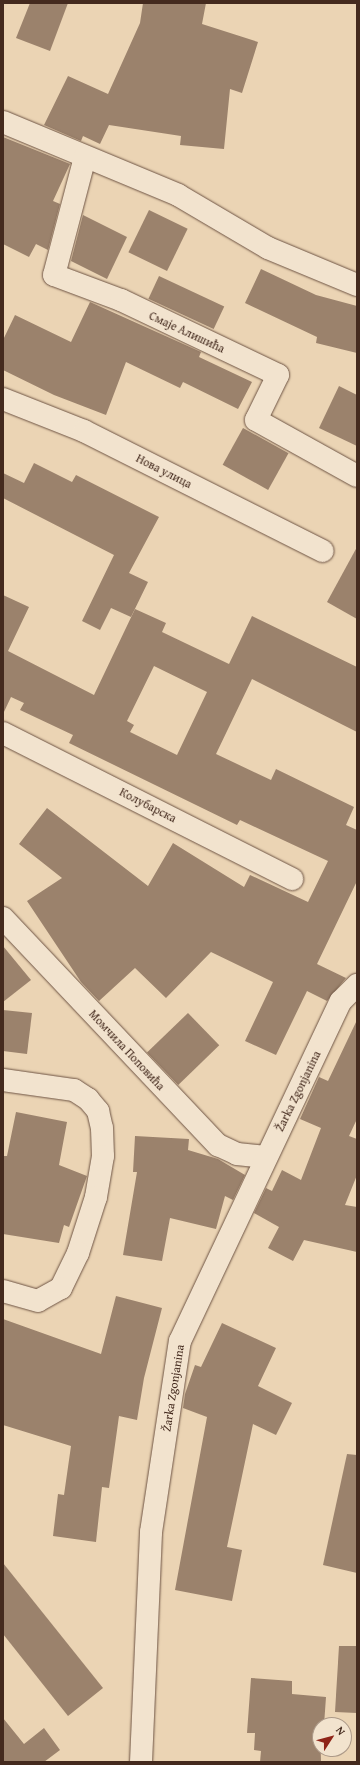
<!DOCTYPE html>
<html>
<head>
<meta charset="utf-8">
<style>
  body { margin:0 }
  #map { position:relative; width:360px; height:1765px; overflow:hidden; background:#ebd4b4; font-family:"Gentium Book Plus",serif }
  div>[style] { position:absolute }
  .building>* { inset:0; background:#9b826c; transform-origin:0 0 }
  .roads { filter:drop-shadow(0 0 1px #6e5444) drop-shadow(0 0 1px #6e5444) }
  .minor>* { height:22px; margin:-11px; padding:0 11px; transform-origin:11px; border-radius:11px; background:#f2e3ce }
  span { translate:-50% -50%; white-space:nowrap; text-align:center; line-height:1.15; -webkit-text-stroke:4px #f2e3ce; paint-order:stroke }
  .street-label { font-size:12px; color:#442a1e }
  .frame { position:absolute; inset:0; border:4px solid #442a1e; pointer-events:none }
  .north { position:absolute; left:312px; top:1717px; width:40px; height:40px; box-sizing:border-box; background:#f2e3ce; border:1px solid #ac9988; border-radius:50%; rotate:54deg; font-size:11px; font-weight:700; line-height:16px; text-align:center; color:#442a1e }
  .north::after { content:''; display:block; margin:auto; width:14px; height:18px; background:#8f2418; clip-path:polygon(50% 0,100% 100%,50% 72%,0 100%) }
</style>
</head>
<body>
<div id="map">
  <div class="building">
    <i style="clip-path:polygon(30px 3px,68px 3px,50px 51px,16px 38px)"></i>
    <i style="clip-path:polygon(143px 3px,206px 3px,202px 24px,258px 42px,242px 93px,230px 89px,224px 149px,180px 145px,181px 136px,109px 125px,100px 144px,83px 136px,81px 141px,44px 125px,68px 76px,108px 94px,140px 23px)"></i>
    <i style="clip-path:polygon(3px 137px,70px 164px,53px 201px,60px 204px,48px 250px,36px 244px,29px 257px,3px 244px)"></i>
    <i style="left:149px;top:210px;width:43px;height:47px;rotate:26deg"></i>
    <i style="clip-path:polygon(83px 215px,127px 237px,107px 279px,71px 261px)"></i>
    <i style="clip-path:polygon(261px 269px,316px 295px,357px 306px,357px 353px,316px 343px,317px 337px,245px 303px)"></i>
    <i style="left:159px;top:276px;width:72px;height:25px;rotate:25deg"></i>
    <i style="clip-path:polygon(90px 302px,201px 352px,199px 357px,252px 382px,238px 409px,183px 382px,180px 388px,126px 362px,106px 415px,54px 395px,3px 370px,3px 340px,15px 315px,71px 342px)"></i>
    <i style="clip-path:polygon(339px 386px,357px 395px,357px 446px,319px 428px)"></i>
    <i style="left:243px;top:428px;width:52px;height:42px;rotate:29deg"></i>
    <i style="clip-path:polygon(34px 463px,72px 482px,76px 475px,159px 517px,129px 573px,148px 582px,131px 617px,111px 608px,100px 630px,82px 621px,114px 555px,3px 498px,3px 473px,24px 483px)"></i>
    <i style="clip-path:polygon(357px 547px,357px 619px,327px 602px)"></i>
    <i style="clip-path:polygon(evenodd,3px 595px,29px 607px,8px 651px,94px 695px,135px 609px,166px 623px,162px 632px,229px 664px,252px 616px,357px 667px,357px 732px,252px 679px,216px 754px,271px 780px,276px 769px,354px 807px,346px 825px,357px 830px,357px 881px,317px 964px,346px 978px,327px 1001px,307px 991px,276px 1055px,245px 1041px,273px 982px,211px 952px,166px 998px,135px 968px,99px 1001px,81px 982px,27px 901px,62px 878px,19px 844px,47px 808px,148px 886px,173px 843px,244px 887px,250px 875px,308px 902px,328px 861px,240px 820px,237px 825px,69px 743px,73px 735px,20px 710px,24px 703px,11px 697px,3px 714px,3px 595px,154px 666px,207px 692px,177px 755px,130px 732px,134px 725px,127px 721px,154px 666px)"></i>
    <i style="clip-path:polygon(3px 946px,31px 980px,3px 1002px)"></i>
    <i style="clip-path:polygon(3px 1010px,32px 1013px,27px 1054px,3px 1051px)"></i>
    <i style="left:188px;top:1013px;width:45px;height:57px;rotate:46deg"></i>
    <i style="clip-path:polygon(357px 1020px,357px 1119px,349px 1136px,357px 1139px,357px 1175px,345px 1205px,357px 1207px,357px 1252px,304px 1240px,293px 1261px,268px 1248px,279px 1227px,254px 1213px,266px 1188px,272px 1191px,282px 1170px,301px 1180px,321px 1128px,300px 1119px,319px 1077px,328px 1081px)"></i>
    <i style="clip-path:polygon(16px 1112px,67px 1122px,59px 1165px,87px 1176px,69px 1227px,64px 1225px,59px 1243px,3px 1234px,3px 1156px,7px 1156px)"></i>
    <i style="clip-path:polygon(135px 1136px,189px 1139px,188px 1150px,218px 1159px,245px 1175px,233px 1200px,225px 1196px,216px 1229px,170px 1218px,162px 1261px,123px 1255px,137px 1172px,133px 1172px)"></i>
    <i style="clip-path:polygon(116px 1296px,162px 1308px,144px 1378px,137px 1420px,119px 1416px,109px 1488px,102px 1487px,96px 1542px,53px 1536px,58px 1494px,64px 1495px,71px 1446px,3px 1425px,3px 1319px,101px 1354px)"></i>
    <i style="clip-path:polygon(222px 1323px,276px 1348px,258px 1386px,292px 1403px,276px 1435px,253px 1424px,227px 1547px,242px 1550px,232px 1601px,175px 1590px,207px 1417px,183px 1408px,185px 1394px,195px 1365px,201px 1367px)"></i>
    <i style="clip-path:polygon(347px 1454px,357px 1455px,357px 1573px,323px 1565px)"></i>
    <i style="clip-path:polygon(3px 1563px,103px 1688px,68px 1716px,3px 1634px)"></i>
    <i style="clip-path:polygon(339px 1646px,357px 1646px,357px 1713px,335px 1712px)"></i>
    <i style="clip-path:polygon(251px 1678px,292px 1681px,292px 1694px,326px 1697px,324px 1725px,320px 1725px,321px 1762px,260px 1762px,261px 1751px,254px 1750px,255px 1733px,247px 1733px)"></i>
    <i style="clip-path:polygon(3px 1718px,24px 1744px,44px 1728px,60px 1750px,44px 1762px,3px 1762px)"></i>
  </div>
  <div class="roads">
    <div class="minor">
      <i style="left:3px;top:122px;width:190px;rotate:22.6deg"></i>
      <i style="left:178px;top:195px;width:104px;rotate:30.5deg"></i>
      <i style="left:268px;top:248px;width:96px;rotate:22.6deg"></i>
      <i style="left:85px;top:157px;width:122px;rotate:104.7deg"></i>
      <i style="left:54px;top:275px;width:72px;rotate:20.5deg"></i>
      <i style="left:121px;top:300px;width:174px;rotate:25.5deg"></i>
      <i style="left:278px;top:375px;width:50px;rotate:116.1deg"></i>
      <i style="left:256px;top:420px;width:115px;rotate:29deg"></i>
      <i style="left:3px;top:399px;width:87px;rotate:21.6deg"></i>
      <i style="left:84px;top:431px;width:267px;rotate:26.7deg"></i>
      <i style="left:3px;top:733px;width:324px;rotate:26.8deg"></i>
      <i style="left:3px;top:918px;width:313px;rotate:46.6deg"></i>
      <i style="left:218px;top:1145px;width:21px;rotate:25deg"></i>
      <i style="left:237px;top:1154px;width:29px;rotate:6deg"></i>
      <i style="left:3px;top:1080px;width:72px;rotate:8deg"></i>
      <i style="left:74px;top:1090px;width:17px;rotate:33deg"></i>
      <i style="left:88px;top:1099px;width:16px;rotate:50deg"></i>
      <i style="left:98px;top:1111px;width:17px;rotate:77deg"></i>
      <i style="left:102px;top:1128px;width:28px;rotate:88deg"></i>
      <i style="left:103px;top:1156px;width:42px;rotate:99.7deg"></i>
      <i style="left:96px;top:1197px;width:59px;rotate:107.8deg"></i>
      <i style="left:78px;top:1253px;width:39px;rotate:116deg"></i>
      <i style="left:61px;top:1288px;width:26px;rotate:151deg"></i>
      <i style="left:38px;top:1301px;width:36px;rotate:-164deg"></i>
      <i style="left:141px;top:1762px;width:230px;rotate:-87.5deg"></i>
      <i style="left:151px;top:1532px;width:193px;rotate:-81.4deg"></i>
      <i style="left:180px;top:1341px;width:376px;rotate:-64.7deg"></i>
      <i style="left:341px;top:1001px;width:23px;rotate:-45deg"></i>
    </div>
  </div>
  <div class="street-label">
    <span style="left:187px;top:332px;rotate:25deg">Смаје Алишића</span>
    <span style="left:164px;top:471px;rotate:27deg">Нова улица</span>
    <span style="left:148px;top:805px;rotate:27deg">Колубарска</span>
    <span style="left:127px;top:1050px;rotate:47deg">Момчила Поповића</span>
    <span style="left:298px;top:1091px;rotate:-64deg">Žarka Zgonjanina</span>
    <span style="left:173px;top:1388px;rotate:-81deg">Žarka Zgonjanina</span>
  </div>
  <div class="frame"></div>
  <div class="north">N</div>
</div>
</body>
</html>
